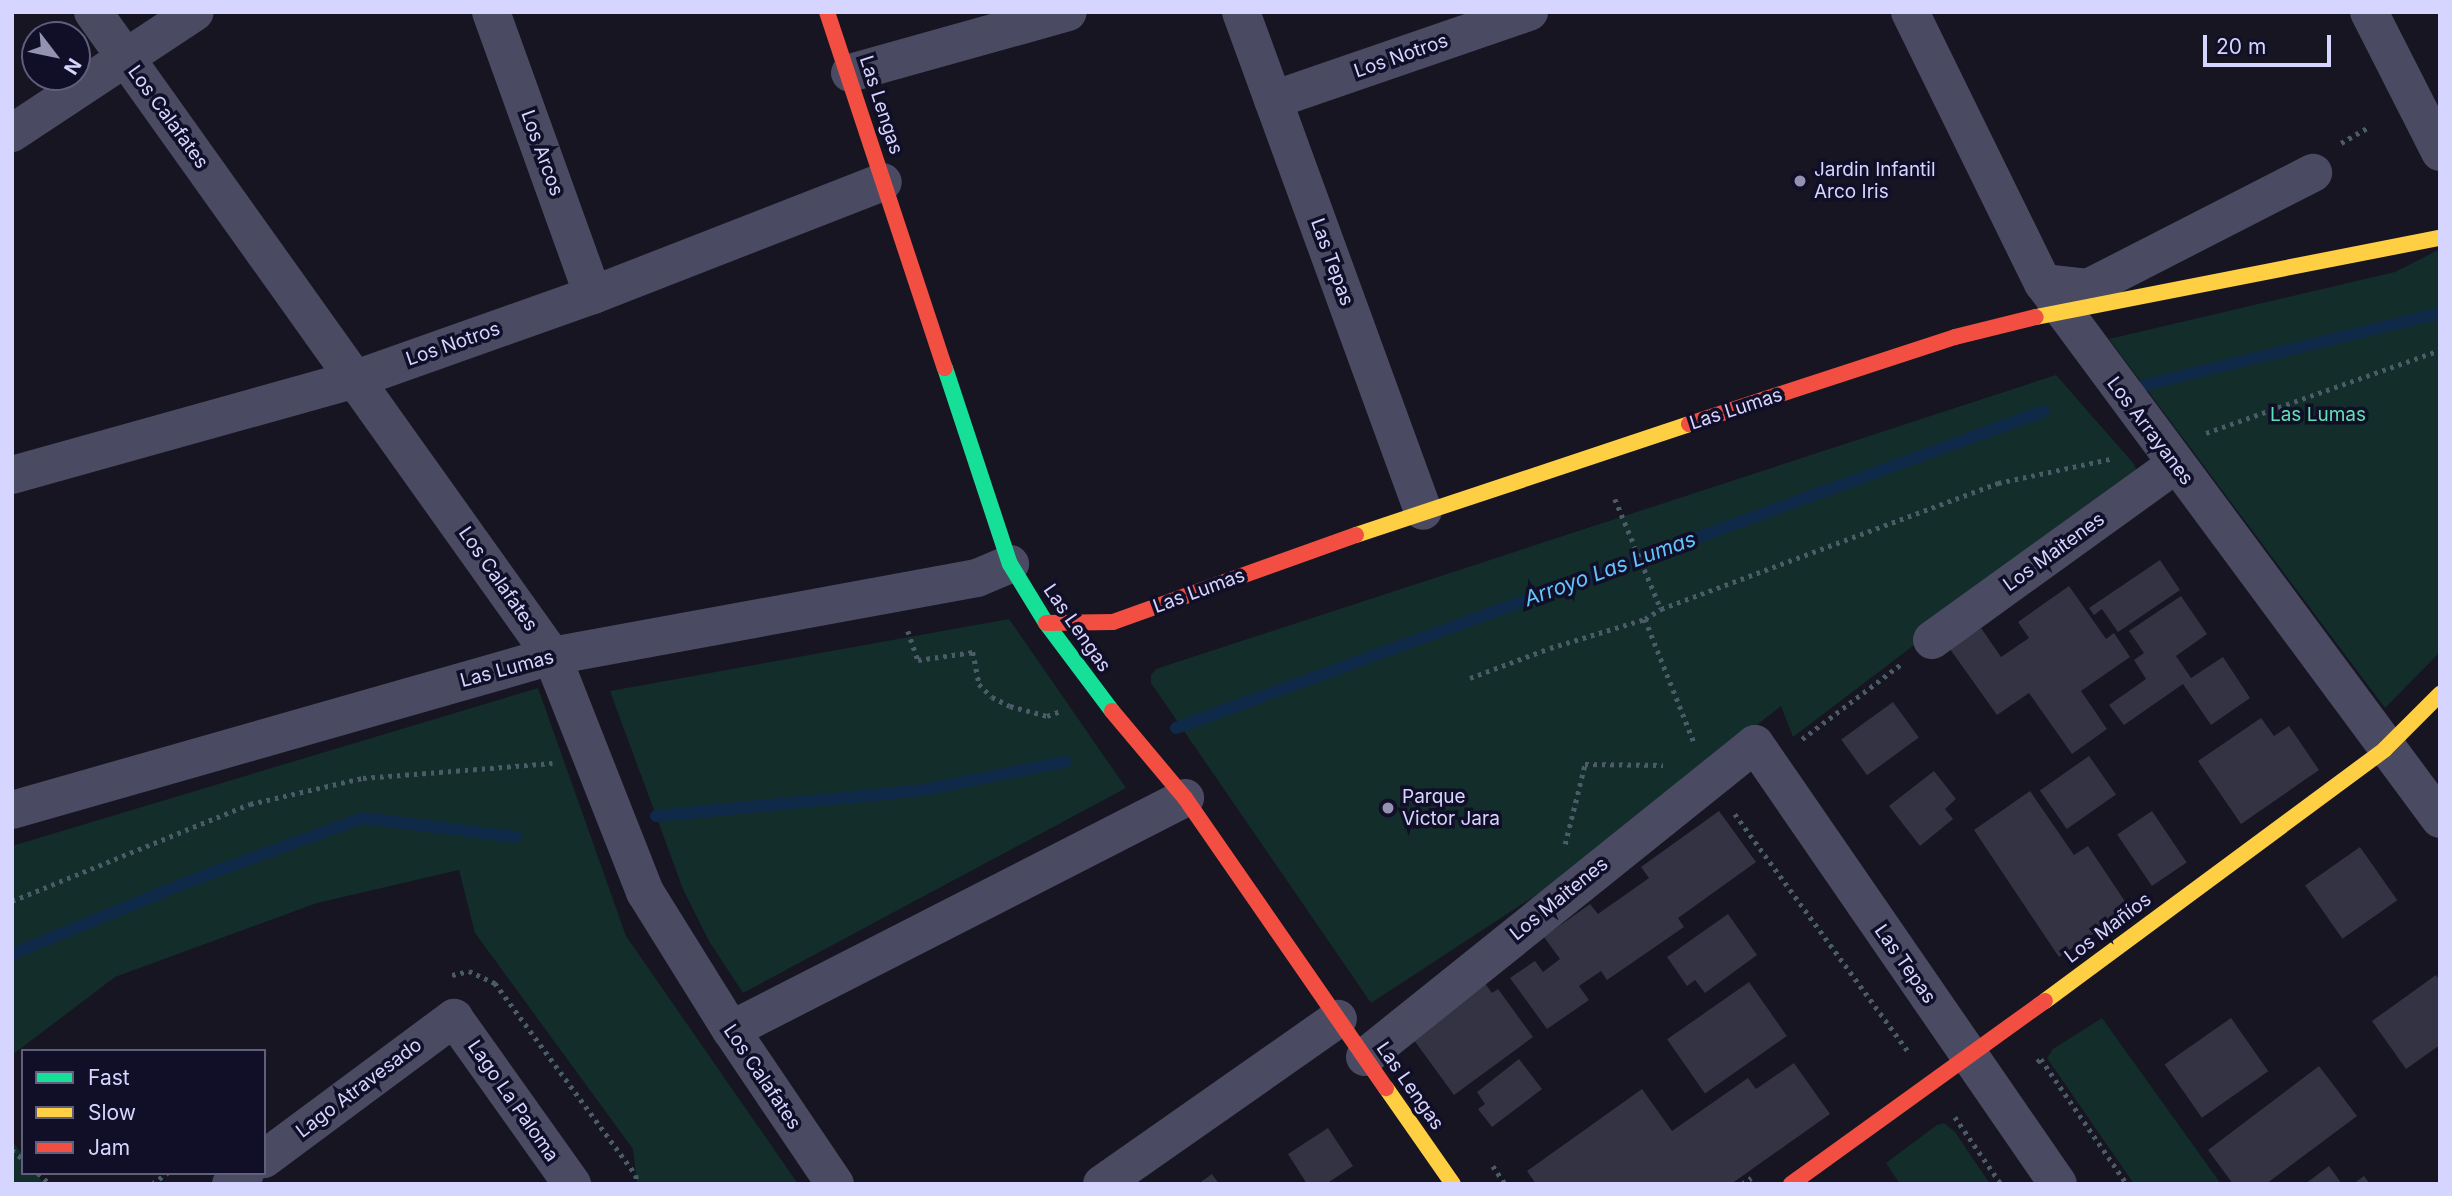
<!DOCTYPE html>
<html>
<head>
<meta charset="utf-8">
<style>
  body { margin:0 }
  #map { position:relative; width:2452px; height:1196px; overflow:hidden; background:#161521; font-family:Inter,sans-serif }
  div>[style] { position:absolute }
  .green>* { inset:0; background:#132d2b }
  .stream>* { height:12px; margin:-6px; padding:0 6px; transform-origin:6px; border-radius:6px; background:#0f2948 }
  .building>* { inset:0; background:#343343; transform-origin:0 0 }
  .path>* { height:4.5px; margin-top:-2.25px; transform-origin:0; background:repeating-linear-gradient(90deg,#4a5c68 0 3.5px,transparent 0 8.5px) }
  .street>* { height:38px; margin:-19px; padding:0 19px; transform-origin:19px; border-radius:19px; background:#4a4b62 }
  .fast>* { height:16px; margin:-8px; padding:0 8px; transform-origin:8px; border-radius:8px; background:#16e098 }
  .slow>* { height:16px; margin:-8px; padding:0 8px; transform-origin:8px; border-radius:8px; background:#ffcf43 }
  .jam>* { height:16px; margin:-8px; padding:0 8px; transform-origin:8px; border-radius:8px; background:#f24e42 }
  .dots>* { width:19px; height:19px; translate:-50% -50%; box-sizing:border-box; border:4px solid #110f27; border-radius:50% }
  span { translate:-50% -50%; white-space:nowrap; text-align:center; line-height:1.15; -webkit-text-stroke:7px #110f27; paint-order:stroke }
  .street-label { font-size:19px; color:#d6d5ff }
  .poi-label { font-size:19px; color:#d6d5ff }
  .left { translate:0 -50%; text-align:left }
  .park-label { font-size:19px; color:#5fe1b5 }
  .water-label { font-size:21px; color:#63c5ff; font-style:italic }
  .frame { position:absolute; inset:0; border:14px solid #d6d5ff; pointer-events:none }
  .legend { position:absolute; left:21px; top:1049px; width:245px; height:126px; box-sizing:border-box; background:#110f27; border:2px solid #605e7d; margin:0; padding:9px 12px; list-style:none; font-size:21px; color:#d6d5ff }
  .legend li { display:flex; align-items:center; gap:14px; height:35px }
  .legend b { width:35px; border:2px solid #605e7d }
  .north { position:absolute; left:21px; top:21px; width:70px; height:70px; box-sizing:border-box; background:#110f27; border:2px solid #605e7d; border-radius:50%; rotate:122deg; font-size:19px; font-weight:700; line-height:28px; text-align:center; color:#d6d5ff }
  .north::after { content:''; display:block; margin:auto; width:24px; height:32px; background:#9392b1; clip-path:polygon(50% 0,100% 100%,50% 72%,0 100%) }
  .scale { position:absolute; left:2203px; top:35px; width:128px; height:32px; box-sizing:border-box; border:4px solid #d6d5ff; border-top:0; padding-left:9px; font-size:21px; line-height:24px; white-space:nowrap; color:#d6d5ff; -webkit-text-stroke:5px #110f27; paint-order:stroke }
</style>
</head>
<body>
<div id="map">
  <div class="green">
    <i style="clip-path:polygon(2440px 249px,2440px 652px,2385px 708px,2109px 339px,2395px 272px)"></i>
    <i style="clip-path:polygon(2056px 375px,2134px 464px,2138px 475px,1793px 737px,1781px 706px,1559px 880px,1371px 1003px,1151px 683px,1151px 675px,1156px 669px)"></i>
    <i style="clip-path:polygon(1009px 619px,1126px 788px,743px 993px,709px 941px,683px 889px,610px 691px)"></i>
    <i style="clip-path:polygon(538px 688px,626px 936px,798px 1184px,637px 1184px,633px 1149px,475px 933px,459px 870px,317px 903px,115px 977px,12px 1055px,12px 846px)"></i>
    <i style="clip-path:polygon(2102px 1018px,2221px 1184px,2134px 1184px,2047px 1058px,2053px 1049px)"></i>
    <i style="clip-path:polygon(1944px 1123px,1955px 1132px,1990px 1184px,1900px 1184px,1886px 1163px,1937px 1125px)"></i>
    <i style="clip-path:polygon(12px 1141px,23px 1155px,23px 1173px,36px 1173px,44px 1184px,12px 1184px)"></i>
  </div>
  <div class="stream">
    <i style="left:2145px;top:385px;width:304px;rotate:-13.7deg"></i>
    <i style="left:1176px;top:728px;width:924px;rotate:-20.06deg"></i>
    <i style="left:656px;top:816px;width:263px;rotate:-5.5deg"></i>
    <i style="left:918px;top:791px;width:150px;rotate:-11.2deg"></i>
    <i style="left:12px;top:954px;width:192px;rotate:-22.3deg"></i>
    <i style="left:190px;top:881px;width:183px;rotate:-20.1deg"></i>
    <i style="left:362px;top:818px;width:155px;rotate:7deg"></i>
  </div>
  <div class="building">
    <i style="clip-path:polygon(2160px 560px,2180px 590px,2118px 632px,2102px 609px,2094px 615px,2089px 608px)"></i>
    <i style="clip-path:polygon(2069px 586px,2106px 639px,2114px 633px,2130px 657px,2081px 691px,2107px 729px,2072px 754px,2029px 693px,1997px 715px,1950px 649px,1981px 628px,2001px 657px,2029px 638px,2018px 622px)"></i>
    <i style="clip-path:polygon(2181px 596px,2207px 634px,2176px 656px,2191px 678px,2223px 657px,2250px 698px,2211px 725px,2183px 684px,2124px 725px,2109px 705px,2146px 679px,2134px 660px,2144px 653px,2129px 631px)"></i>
    <i style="left:1893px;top:702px;width:44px;height:64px;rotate:54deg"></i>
    <i style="clip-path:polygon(2261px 718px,2274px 736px,2289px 726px,2319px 770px,2241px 824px,2198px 761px)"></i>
    <i style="left:2089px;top:756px;width:47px;height:60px;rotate:55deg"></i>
    <i style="clip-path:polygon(1934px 771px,1956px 799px,1945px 809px,1953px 819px,1920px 846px,1889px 806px)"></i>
    <i style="clip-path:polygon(2030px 791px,2074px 855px,2088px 846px,2130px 909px,2059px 957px,1974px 830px)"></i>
    <i style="clip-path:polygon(1719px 811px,1756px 862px,1678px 918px,1684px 927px,1607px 980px,1601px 971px,1579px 986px,1589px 1000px,1547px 1029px,1510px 978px,1535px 961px,1543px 972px,1560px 959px,1544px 937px,1590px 904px,1598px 914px,1649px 878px,1641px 867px)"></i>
    <i style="left:2152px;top:811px;width:62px;height:42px;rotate:56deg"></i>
    <i style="left:2360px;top:847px;width:65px;height:67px;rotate:55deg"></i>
    <i style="clip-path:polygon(1728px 914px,1757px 955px,1705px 993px,1695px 980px,1687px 986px,1667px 957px)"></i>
    <i style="clip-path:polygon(2436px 975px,2440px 980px,2440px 1045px,2406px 1069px,2372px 1021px)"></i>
    <i style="clip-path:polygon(1484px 982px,1492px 993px,1498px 989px,1533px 1037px,1454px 1095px,1411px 1036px)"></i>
    <i style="left:1749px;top:982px;width:66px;height:100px;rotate:55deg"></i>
    <i style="left:2231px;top:1018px;width:65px;height:81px;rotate:55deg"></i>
    <i style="clip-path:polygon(1519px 1059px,1542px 1089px,1492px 1127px,1478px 1109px,1485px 1104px,1477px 1092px)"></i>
    <i style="clip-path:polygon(1794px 1063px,1830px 1114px,1731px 1184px,1536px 1184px,1527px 1171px,1642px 1089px,1672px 1131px,1748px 1078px,1756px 1089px)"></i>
    <i style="clip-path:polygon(2319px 1066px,2357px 1116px,2266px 1184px,2233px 1184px,2208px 1150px)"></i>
    <i style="clip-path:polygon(1328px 1128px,1353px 1166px,1326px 1184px,1307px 1184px,1288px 1154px)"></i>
    <i style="clip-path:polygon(2329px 1166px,2342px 1184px,2305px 1184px)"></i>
    <i style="clip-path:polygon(1212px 1174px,1219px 1184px,1198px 1184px)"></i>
    <i style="clip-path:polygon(2364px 1176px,2370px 1184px,2353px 1184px)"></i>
  </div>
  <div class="path">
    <i style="left:2341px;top:143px;width:30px;rotate:-30deg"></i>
    <i style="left:2206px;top:433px;width:248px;rotate:-19.5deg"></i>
    <i style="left:1615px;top:499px;width:119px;rotate:67.3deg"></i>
    <i style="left:1645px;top:619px;width:132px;rotate:68.3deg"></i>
    <i style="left:908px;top:631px;width:31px;rotate:71deg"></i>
    <i style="left:918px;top:660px;width:56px;rotate:-8.3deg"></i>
    <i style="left:973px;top:652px;width:33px;rotate:79deg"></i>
    <i style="left:979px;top:684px;width:18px;rotate:45deg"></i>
    <i style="left:992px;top:697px;width:20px;rotate:27deg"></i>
    <i style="left:1010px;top:706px;width:38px;rotate:15deg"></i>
    <i style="left:1047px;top:716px;width:15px;rotate:-20deg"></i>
    <i style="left:1470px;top:678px;width:85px;rotate:-20.6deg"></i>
    <i style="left:1550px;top:648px;width:99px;rotate:-17deg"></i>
    <i style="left:1645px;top:619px;width:19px;rotate:-32deg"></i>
    <i style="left:1661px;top:609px;width:360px;rotate:-20.5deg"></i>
    <i style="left:1998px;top:483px;width:115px;rotate:-12.1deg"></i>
    <i style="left:1802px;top:739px;width:124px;rotate:-37.1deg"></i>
    <i style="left:1735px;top:814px;width:296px;rotate:53.9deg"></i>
    <i style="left:1565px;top:844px;width:82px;rotate:-76deg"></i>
    <i style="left:1585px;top:764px;width:78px;rotate:0.7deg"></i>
    <i style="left:12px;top:901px;width:257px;rotate:-22.2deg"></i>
    <i style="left:250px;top:804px;width:116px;rotate:-13deg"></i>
    <i style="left:363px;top:778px;width:190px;rotate:-4.5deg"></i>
    <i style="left:452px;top:975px;width:17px;rotate:-13deg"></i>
    <i style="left:469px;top:971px;width:29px;rotate:25deg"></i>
    <i style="left:495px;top:983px;width:238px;rotate:53.7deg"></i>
    <i style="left:636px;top:1175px;width:9px;rotate:84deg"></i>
    <i style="left:2037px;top:1062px;width:5px;rotate:-37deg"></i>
    <i style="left:2041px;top:1059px;width:152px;rotate:55.5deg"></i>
    <i style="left:1955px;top:1117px;width:81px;rotate:55.5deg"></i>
    <i style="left:12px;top:1150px;width:14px;rotate:39deg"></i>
    <i style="left:1493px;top:1166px;width:22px;rotate:56deg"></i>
    <i style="left:38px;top:1173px;width:16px;rotate:43deg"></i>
    <i style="left:152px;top:1184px;width:19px;rotate:-36deg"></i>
    <i style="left:1742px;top:1184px;width:11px;rotate:-34deg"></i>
  </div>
  <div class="street">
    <i style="left:93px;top:12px;width:791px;rotate:54.52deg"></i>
    <i style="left:552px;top:656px;width:254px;rotate:68.5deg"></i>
    <i style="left:645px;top:892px;width:163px;rotate:58.1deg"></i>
    <i style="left:731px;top:1030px;width:186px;rotate:56deg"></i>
    <i style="left:491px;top:12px;width:301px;rotate:70.2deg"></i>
    <i style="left:1241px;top:12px;width:531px;rotate:69.96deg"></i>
    <i style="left:1910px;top:12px;width:302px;rotate:63.9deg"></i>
    <i style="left:2043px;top:283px;width:667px;rotate:53.47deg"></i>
    <i style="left:2369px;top:12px;width:157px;rotate:63.1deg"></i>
    <i style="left:850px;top:73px;width:226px;rotate:-15.6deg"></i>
    <i style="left:1273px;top:100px;width:271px;rotate:-19deg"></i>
    <i style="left:12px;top:133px;width:219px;rotate:-33.5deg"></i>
    <i style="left:2045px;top:283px;width:43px;rotate:6.6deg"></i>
    <i style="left:2088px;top:288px;width:253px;rotate:-27.1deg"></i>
    <i style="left:12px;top:475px;width:357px;rotate:-15.6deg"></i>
    <i style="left:356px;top:379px;width:251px;rotate:-19.5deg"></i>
    <i style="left:593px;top:295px;width:311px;rotate:-21.3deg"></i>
    <i style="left:1932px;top:640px;width:299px;rotate:-35.8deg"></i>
    <i style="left:12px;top:810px;width:562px;rotate:-15.92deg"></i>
    <i style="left:552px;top:656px;width:432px;rotate:-10.4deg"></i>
    <i style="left:977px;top:578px;width:36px;rotate:-23deg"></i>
    <i style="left:731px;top:1030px;width:510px;rotate:-27.07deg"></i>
    <i style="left:1365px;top:1057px;width:500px;rotate:-38.75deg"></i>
    <i style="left:1755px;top:744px;width:534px;rotate:55.45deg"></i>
    <i style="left:264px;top:1159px;width:237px;rotate:-36.6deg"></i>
    <i style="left:454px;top:1018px;width:204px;rotate:54.6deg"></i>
    <i style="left:231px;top:1184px;width:18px;rotate:-38deg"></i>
    <i style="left:1102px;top:1184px;width:288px;rotate:-35deg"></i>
  </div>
  <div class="fast">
    <i style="left:945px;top:368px;width:206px;rotate:71.7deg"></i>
    <i style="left:1010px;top:564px;width:69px;rotate:58.6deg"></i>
    <i style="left:1046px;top:623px;width:110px;rotate:53.1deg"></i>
  </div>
  <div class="slow">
    <i style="left:2036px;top:317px;width:412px;rotate:-11.1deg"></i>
    <i style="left:1356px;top:535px;width:351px;rotate:-18.4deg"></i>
    <i style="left:2045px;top:1001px;width:423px;rotate:-36.5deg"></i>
    <i style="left:2385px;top:749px;width:78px;rotate:-45deg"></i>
    <i style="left:1386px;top:1088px;width:117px;rotate:55.1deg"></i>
  </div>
  <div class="jam">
    <i style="left:827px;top:12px;width:375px;rotate:71.7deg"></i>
    <i style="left:1689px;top:424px;width:280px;rotate:-18.1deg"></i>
    <i style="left:1955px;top:337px;width:83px;rotate:-13.9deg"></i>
    <i style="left:1046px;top:623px;width:67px;rotate:-0.9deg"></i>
    <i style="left:1113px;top:622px;width:258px;rotate:-19.7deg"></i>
    <i style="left:1112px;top:711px;width:114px;rotate:50deg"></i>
    <i style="left:1185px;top:798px;width:353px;rotate:55.3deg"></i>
    <i style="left:1791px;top:1184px;width:313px;rotate:-35.8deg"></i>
  </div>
  <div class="dots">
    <i style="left:1800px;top:181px;background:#9392b1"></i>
    <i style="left:1388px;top:808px;background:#9392b1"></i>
  </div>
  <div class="street-label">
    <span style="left:1401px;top:56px;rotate:-19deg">Los Notros</span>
    <span style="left:881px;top:105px;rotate:72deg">Las Lengas</span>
    <span style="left:168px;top:117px;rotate:54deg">Los Calafates</span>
    <span style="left:542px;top:153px;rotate:70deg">Los Arcos</span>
    <span style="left:1332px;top:262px;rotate:70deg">Las Tepas</span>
    <span style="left:453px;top:344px;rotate:-19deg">Los Notros</span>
    <span style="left:1736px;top:409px;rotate:-18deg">Las Lumas</span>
    <span style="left:2150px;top:431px;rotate:53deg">Los Arrayanes</span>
    <span style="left:2054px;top:552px;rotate:-36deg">Los Maitenes</span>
    <span style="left:498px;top:579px;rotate:55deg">Los Calafates</span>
    <span style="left:1199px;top:591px;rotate:-20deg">Las Lumas</span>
    <span style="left:1077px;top:628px;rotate:55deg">Las Lengas</span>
    <span style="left:507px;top:669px;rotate:-15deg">Las Lumas</span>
    <span style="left:1559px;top:899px;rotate:-39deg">Los Maitenes</span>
    <span style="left:2108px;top:928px;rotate:-37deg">Los Mañíos</span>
    <span style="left:1905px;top:964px;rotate:55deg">Las Tepas</span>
    <span style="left:762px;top:1077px;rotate:56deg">Los Calafates</span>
    <span style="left:1410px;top:1086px;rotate:55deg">Las Lengas</span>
    <span style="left:359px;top:1088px;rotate:-37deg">Lago Atravesado</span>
    <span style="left:513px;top:1101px;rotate:55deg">Lago La Paloma</span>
  </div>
  <div class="poi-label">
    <span class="left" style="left:1814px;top:181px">Jardin Infantil<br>Arco Iris</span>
    <span class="left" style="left:1402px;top:808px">Parque<br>Victor Jara</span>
  </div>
  <div class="park-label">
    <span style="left:2318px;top:415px">Las Lumas</span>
  </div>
  <div class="water-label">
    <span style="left:1610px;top:569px;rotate:-20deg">Arroyo Las Lumas</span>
  </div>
  <div class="frame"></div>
  <ul class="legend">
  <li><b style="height:9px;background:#16e098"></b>Fast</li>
  <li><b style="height:9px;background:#ffcf43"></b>Slow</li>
  <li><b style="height:9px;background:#f24e42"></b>Jam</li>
  </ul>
  <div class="north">N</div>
  <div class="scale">20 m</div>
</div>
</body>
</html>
